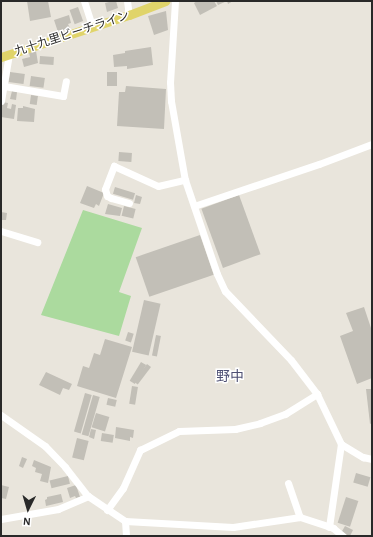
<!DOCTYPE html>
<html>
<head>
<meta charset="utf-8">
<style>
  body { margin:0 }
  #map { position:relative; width:373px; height:537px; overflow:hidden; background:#e9e5dc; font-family:"Alegreya Sans","Noto Sans JP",sans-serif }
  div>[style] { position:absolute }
  .green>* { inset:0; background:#abda9e }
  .building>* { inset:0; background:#c2bfb7; transform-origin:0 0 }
  .minor>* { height:7px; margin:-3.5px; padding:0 3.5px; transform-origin:3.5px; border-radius:3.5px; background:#fff }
  .major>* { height:9px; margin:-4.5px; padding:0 4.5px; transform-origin:4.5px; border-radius:4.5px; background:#e0d46a }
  span { translate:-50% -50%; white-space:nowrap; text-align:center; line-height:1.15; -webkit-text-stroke:3px #fff; paint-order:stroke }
  .street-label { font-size:12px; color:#292929 }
  .quarter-label { font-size:14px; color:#4e5074 }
  .frame { position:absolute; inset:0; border:2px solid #292929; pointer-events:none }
  .north { position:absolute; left:8px; top:489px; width:40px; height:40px; -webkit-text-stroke:3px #fff; paint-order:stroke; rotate:185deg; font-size:11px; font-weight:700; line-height:16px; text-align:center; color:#292929 }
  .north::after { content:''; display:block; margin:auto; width:14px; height:18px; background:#292929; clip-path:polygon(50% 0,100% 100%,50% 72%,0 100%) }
</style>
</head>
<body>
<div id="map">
  <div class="green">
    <i style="clip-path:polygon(83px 210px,142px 228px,119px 292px,131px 296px,119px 336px,41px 315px)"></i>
  </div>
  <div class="building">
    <i style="clip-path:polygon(27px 1px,48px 1px,51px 17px,30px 21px)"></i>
    <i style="clip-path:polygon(113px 1px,116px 1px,118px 8px,107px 12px,105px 3px)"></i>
    <i style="clip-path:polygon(197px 1px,214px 1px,217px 6px,200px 15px,194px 3px)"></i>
    <i style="clip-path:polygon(216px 1px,233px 1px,228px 4px,227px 1px,218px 5px)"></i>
    <i style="left:78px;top:7px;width:15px;height:9px;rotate:70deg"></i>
    <i style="clip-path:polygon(166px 11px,168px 30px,154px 35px,148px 16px)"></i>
    <i style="clip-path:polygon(69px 15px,71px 23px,68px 24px,70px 28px,58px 32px,54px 20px)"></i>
    <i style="clip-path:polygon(151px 47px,153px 65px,127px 69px,127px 66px,114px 67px,113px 55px,125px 53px,125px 51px)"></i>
    <i style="clip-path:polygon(36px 51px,38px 63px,24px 67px,22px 59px,30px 57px,29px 53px)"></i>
    <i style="left:40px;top:56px;width:14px;height:8px;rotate:4deg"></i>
    <i style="left:10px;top:72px;width:15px;height:10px;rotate:8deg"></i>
    <i style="left:107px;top:72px;width:10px;height:14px"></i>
    <i style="left:31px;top:76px;width:14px;height:10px;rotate:8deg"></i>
    <i style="clip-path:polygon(126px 86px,166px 89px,164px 129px,117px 126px,119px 92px,125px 92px)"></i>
    <i style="clip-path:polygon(12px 91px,17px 92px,16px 100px,10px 99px)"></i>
    <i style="left:31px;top:95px;width:7px;height:9px;rotate:8deg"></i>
    <i style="clip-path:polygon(2px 102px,8px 103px,7px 108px,11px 109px,12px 104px,16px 105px,14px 119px,1px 117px)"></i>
    <i style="clip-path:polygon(23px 106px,35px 109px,34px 122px,17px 121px,18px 108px,23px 108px)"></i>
    <i style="left:119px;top:152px;width:13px;height:9px;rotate:4deg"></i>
    <i style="clip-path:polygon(87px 186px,104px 193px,99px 206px,96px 204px,94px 208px,80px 203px)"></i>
    <i style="left:115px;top:187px;width:21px;height:7px;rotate:17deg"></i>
    <i style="clip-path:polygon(136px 195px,142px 197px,140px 204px,134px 203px)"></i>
    <i style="left:239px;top:195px;width:63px;height:40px;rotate:70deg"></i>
    <i style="clip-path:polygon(108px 204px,122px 208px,120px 216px,105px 214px)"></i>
    <i style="left:124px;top:206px;width:12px;height:10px;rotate:14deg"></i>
    <i style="clip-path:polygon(1px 212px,7px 213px,6px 220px,1px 220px)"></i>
    <i style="left:200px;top:235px;width:42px;height:68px;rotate:71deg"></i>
    <i style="left:144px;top:300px;width:17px;height:53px;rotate:13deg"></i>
    <i style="clip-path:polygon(364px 307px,372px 331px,372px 378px,357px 384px,340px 336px,353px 331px,346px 313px)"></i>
    <i style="left:128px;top:332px;width:6px;height:9px;rotate:18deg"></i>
    <i style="left:156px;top:335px;width:5px;height:21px;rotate:11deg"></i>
    <i style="clip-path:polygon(105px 339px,132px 347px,116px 398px,77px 386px,83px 366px,89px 368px,94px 353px,100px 355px)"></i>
    <i style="left:141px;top:362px;width:6px;height:22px;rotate:31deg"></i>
    <i style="left:147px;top:364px;width:5px;height:22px;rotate:37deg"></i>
    <i style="clip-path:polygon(46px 372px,72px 384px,69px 390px,63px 388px,60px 395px,39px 385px)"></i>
    <i style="left:132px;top:386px;width:6px;height:18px;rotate:9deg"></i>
    <i style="clip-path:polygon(366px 389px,372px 389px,372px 423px,370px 424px)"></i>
    <i style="left:85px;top:393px;width:7px;height:40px;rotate:16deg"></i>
    <i style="left:93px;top:395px;width:7px;height:41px;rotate:16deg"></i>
    <i style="left:108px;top:398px;width:9px;height:7px;rotate:13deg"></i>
    <i style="left:96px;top:413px;width:14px;height:15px;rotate:17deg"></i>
    <i style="clip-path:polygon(116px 427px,134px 430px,133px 438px,130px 437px,130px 441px,115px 438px)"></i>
    <i style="clip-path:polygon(91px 429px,96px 430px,94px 439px,89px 437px)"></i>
    <i style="left:102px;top:433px;width:12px;height:8px;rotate:9deg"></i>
    <i style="left:77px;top:438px;width:12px;height:20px;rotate:14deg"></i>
    <i style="clip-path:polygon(22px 457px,27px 459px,23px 468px,19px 466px)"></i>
    <i style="clip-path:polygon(34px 460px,51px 467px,48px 483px,40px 481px,42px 474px,35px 472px,36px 468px,32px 466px)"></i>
    <i style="left:356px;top:473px;width:15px;height:10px;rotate:16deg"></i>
    <i style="left:68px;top:476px;width:8px;height:19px;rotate:76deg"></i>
    <i style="clip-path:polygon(1px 485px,9px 487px,6px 499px,1px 498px)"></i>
    <i style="clip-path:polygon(76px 485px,80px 497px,76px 498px,75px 496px,70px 498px,67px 488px)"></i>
    <i style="clip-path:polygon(61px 494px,63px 502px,46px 506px,45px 500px,47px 499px,47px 497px)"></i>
    <i style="left:346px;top:497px;width:13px;height:27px;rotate:18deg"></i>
    <i style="clip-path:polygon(345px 526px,353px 530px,350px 536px,341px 533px)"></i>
  </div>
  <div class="minor">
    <i style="left:84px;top:1px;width:28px;rotate:72deg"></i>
    <i style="left:127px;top:1px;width:14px;rotate:82deg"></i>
    <i style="left:175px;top:1px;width:81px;rotate:93.5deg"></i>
    <i style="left:170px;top:82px;width:19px;rotate:87deg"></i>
    <i style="left:171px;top:101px;width:80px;rotate:80deg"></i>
    <i style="left:185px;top:180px;width:99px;rotate:71.2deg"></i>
    <i style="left:217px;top:274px;width:19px;rotate:65deg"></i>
    <i style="left:225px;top:291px;width:95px;rotate:46.3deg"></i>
    <i style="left:291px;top:360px;width:43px;rotate:52.6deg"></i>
    <i style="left:317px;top:394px;width:55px;rotate:64.4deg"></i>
    <i style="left:341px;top:444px;width:26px;rotate:31deg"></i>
    <i style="left:363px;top:457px;width:9px;rotate:13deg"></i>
    <i style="left:4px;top:86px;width:60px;rotate:9.6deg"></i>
    <i style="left:63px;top:96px;width:15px;rotate:-79deg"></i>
    <i style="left:1px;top:101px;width:48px;rotate:-80.3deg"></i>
    <i style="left:129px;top:203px;width:19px;rotate:-164deg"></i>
    <i style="left:111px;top:198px;width:4px;rotate:-153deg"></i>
    <i style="left:107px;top:196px;width:7px;rotate:-106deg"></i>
    <i style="left:105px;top:189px;width:25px;rotate:-69deg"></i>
    <i style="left:114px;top:166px;width:48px;rotate:24.4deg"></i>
    <i style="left:158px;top:186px;width:28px;rotate:-13deg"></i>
    <i style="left:194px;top:206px;width:132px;rotate:-18.6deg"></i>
    <i style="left:319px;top:164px;width:57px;rotate:-20.7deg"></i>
    <i style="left:1px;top:231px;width:38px;rotate:17deg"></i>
    <i style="left:1px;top:415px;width:54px;rotate:35.2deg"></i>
    <i style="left:45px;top:446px;width:29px;rotate:46deg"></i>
    <i style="left:65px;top:467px;width:37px;rotate:52deg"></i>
    <i style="left:88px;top:496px;width:45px;rotate:34deg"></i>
    <i style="left:125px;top:521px;width:15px;rotate:86deg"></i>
    <i style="left:288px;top:483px;width:36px;rotate:71deg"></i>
    <i style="left:300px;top:517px;width:35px;rotate:18deg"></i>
    <i style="left:333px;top:528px;width:13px;rotate:39deg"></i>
    <i style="left:107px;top:510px;width:27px;rotate:-54deg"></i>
    <i style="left:123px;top:488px;width:42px;rotate:-65.9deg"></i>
    <i style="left:140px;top:450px;width:43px;rotate:-26deg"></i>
    <i style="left:179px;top:431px;width:56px;rotate:-2deg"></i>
    <i style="left:235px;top:429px;width:26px;rotate:-13deg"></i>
    <i style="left:260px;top:423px;width:27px;rotate:-20deg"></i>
    <i style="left:285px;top:414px;width:38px;rotate:-32deg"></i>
    <i style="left:1px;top:519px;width:58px;rotate:-10deg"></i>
    <i style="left:58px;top:509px;width:33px;rotate:-23deg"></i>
    <i style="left:125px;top:521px;width:108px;rotate:3.2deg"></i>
    <i style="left:233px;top:527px;width:68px;rotate:-8.5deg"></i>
    <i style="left:329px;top:527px;width:84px;rotate:-81.8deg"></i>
  </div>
  <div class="major">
    <i style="left:1px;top:57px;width:135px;rotate:-18.2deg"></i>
    <i style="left:129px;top:15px;width:39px;rotate:-21deg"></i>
  </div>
  <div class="street-label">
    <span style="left:72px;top:34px;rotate:-18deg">九十九里ビーチライン</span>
  </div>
  <div class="quarter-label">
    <span style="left:230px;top:377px">野中</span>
  </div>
  <div class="frame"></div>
  <div class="north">N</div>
</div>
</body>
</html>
